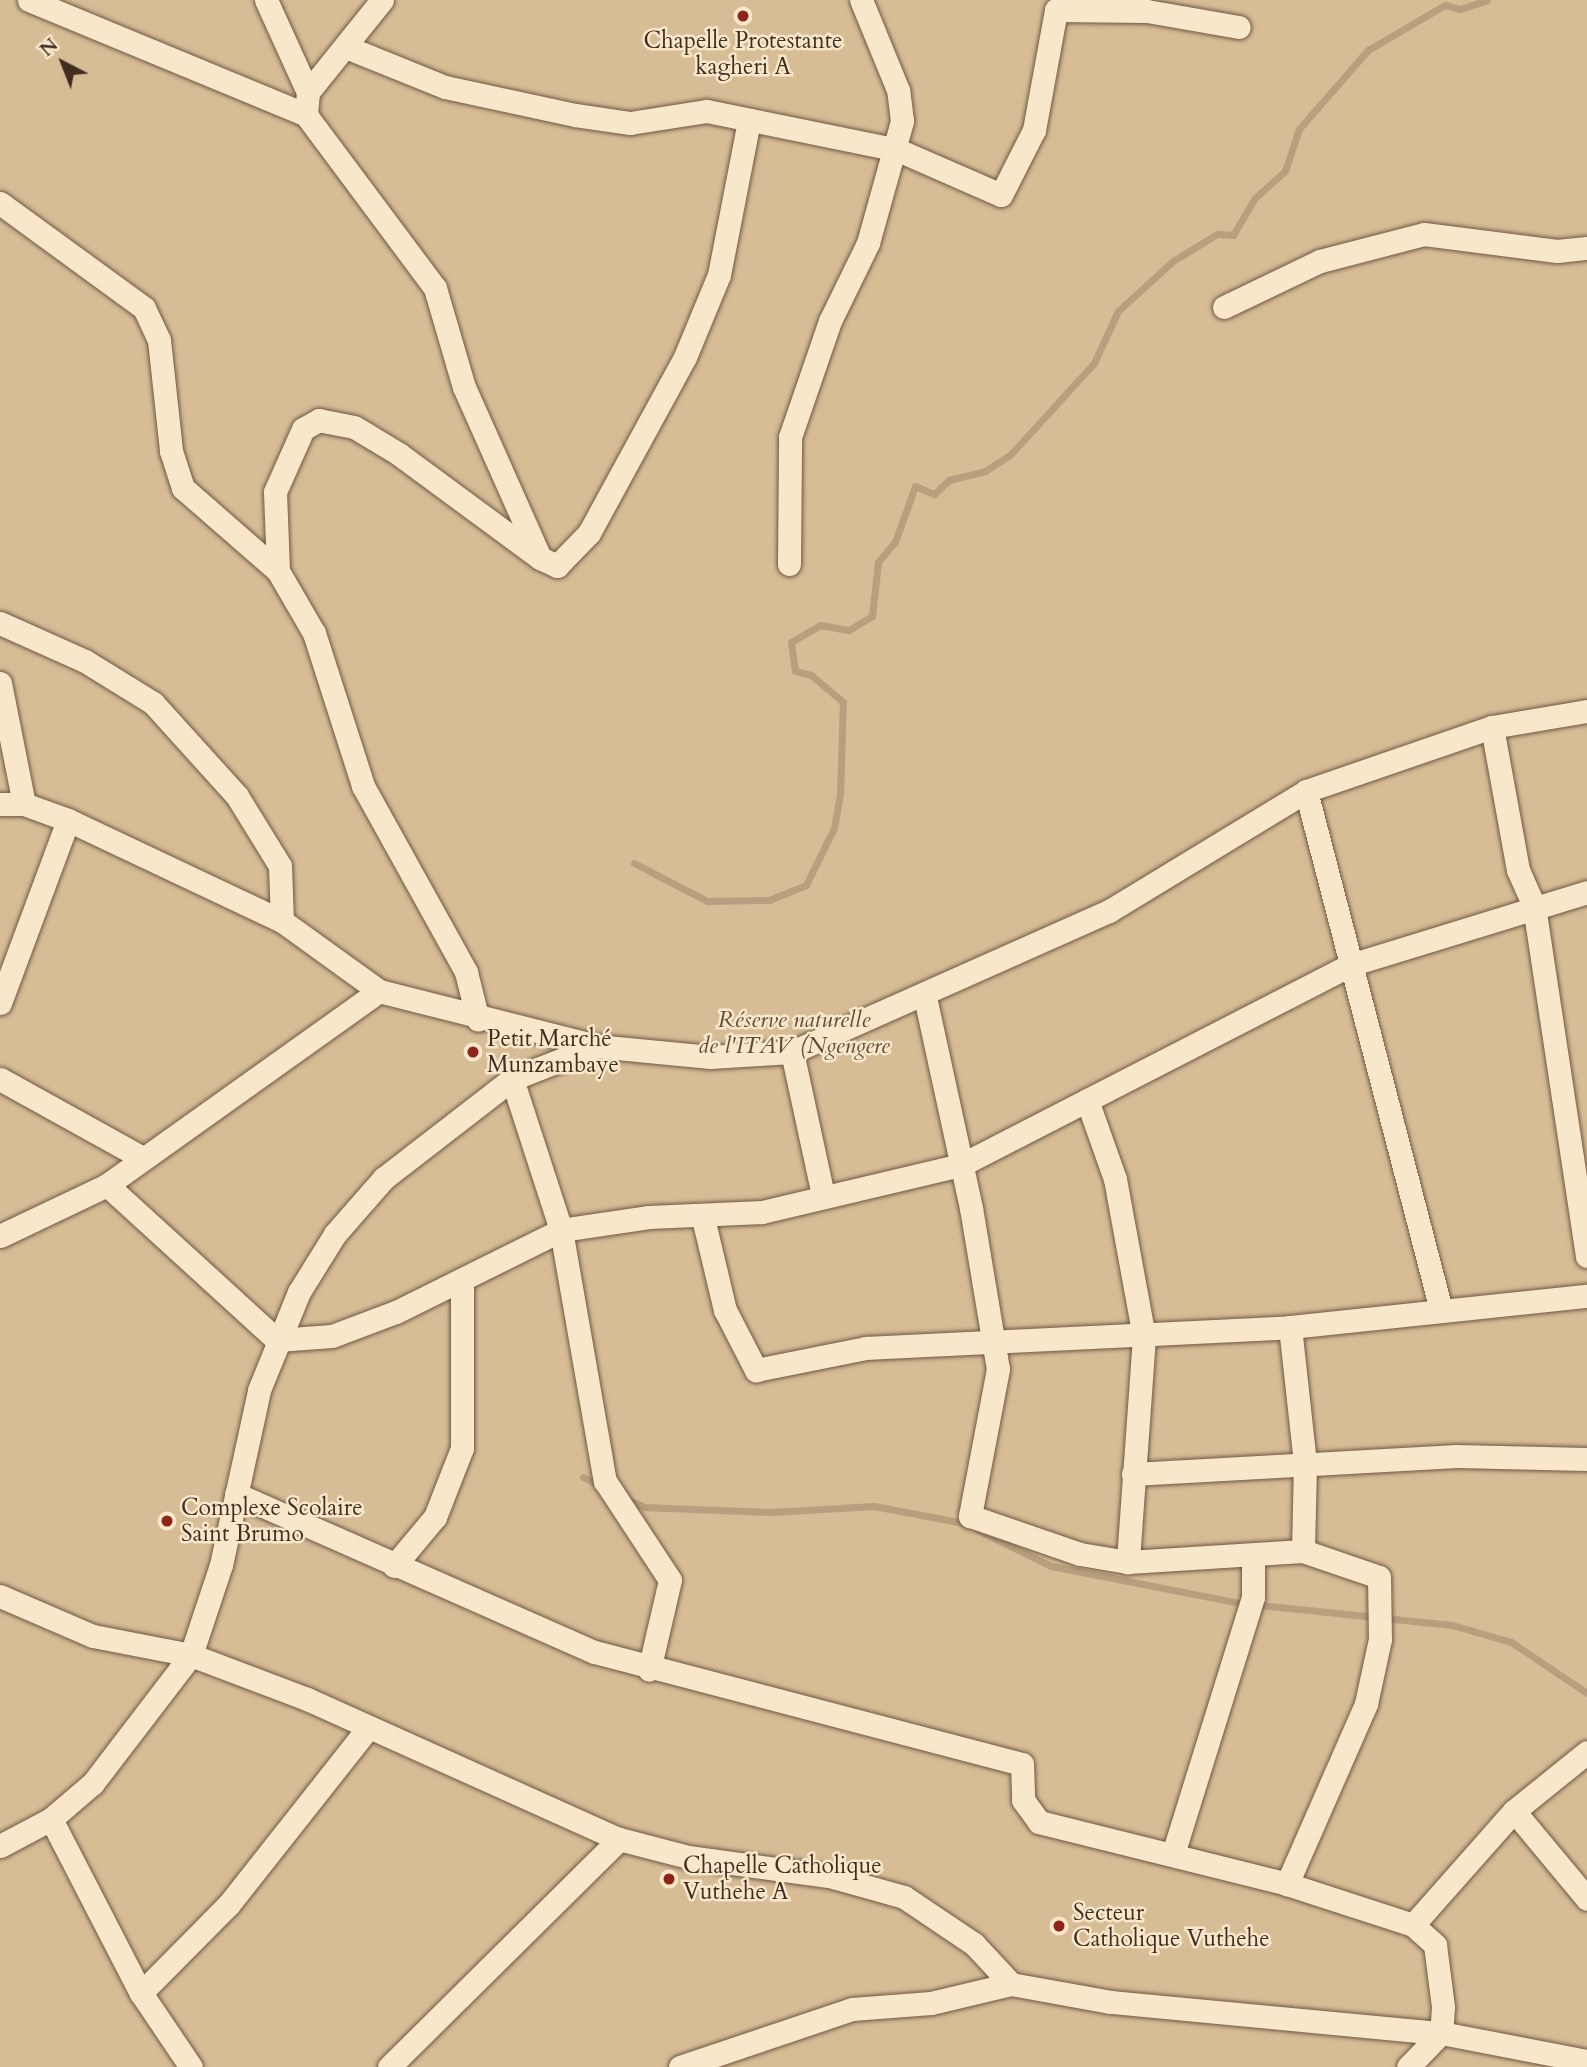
<!DOCTYPE html>
<html>
<head>
<meta charset="utf-8">
<style>
  body { margin:0 }
  #map { position:relative; width:1587px; height:2067px; overflow:hidden; background:#f5daae; font-family:Cardo,serif }
  div>[style] { position:absolute }
  .green>* { inset:0; background:#d7bd96; transform-origin:0 0 }
  .stream>* { height:7px; margin:-3.5px; padding:0 3.5px; transform-origin:3.5px; border-radius:3.5px; background:#b89f7e }
  .roads { filter:drop-shadow(0 0 2px #6f5844) drop-shadow(0 0 2px #6f5844) }
  .minor>* { height:23px; margin:-11.5px; padding:0 11.5px; transform-origin:11.5px; border-radius:11.5px; background:#f8e7ca }
  .dots>* { width:19px; height:19px; translate:-50% -50%; box-sizing:border-box; border:4px solid #f8e7ca; border-radius:50% }
  span { translate:-50% -50%; white-space:nowrap; text-align:center; line-height:1.15; -webkit-text-stroke:5px #f8e7ca; paint-order:stroke }
  .poi-label { font-size:23px; color:#422d21 }
  .left { translate:0 -50%; text-align:left }
  .park-label { font-size:23px; color:#604a38; font-style:italic }
  .north { position:absolute; left:28px; top:28px; width:70px; height:70px; -webkit-text-stroke:5px #f8e7ca; paint-order:stroke; rotate:318deg; font-size:19px; font-weight:700; line-height:28px; text-align:center; color:#422d21 }
  .north::after { content:''; display:block; margin:auto; width:24px; height:32px; background:#422d21; clip-path:polygon(50% 0,100% 100%,50% 72%,0 100%) }
</style>
</head>
<body>
<div id="map">
  <div class="green">
    <i style="left:0;top:0;width:1587px;height:2067px"></i>
  </div>
  <div class="stream">
    <i style="left:634px;top:863px;width:82px;rotate:27.5deg"></i>
    <i style="left:707px;top:901px;width:62px;rotate:-0.9deg"></i>
    <i style="left:769px;top:900px;width:40px;rotate:-22deg"></i>
    <i style="left:806px;top:885px;width:64px;rotate:-63.8deg"></i>
    <i style="left:834px;top:828px;width:34px;rotate:-80deg"></i>
    <i style="left:840px;top:795px;width:93px;rotate:-88.2deg"></i>
    <i style="left:843px;top:702px;width:42px;rotate:-139.8deg"></i>
    <i style="left:811px;top:675px;width:16px;rotate:-166deg"></i>
    <i style="left:795px;top:671px;width:29px;rotate:-98deg"></i>
    <i style="left:791px;top:642px;width:34px;rotate:-30deg"></i>
    <i style="left:820px;top:625px;width:29px;rotate:10deg"></i>
    <i style="left:849px;top:630px;width:27px;rotate:-31deg"></i>
    <i style="left:872px;top:616px;width:54px;rotate:-83.7deg"></i>
    <i style="left:878px;top:562px;width:26px;rotate:-50deg"></i>
    <i style="left:895px;top:542px;width:59px;rotate:-70.3deg"></i>
    <i style="left:915px;top:486px;width:21px;rotate:23deg"></i>
    <i style="left:934px;top:494px;width:21px;rotate:-43deg"></i>
    <i style="left:949px;top:480px;width:37px;rotate:-14deg"></i>
    <i style="left:985px;top:471px;width:31px;rotate:-33deg"></i>
    <i style="left:1011px;top:454px;width:123px;rotate:-47.6deg"></i>
    <i style="left:1094px;top:363px;width:57px;rotate:-65.2deg"></i>
    <i style="left:1118px;top:311px;width:74px;rotate:-42.3deg"></i>
    <i style="left:1173px;top:261px;width:52px;rotate:-31.5deg"></i>
    <i style="left:1217px;top:234px;width:16px;rotate:4deg"></i>
    <i style="left:1233px;top:235px;width:43px;rotate:-59.3deg"></i>
    <i style="left:1255px;top:198px;width:40px;rotate:-42deg"></i>
    <i style="left:1285px;top:171px;width:44px;rotate:-71.6deg"></i>
    <i style="left:1299px;top:129px;width:105px;rotate:-48.9deg"></i>
    <i style="left:1368px;top:50px;width:89px;rotate:-30.3deg"></i>
    <i style="left:1445px;top:5px;width:16px;rotate:15deg"></i>
    <i style="left:1460px;top:9px;width:28px;rotate:-18deg"></i>
    <i style="left:583px;top:1477px;width:20px;rotate:27deg"></i>
    <i style="left:624px;top:1498px;width:22px;rotate:24deg"></i>
    <i style="left:644px;top:1507px;width:127px;rotate:2.3deg"></i>
    <i style="left:771px;top:1512px;width:103px;rotate:-3.3deg"></i>
    <i style="left:874px;top:1506px;width:96px;rotate:10.8deg"></i>
    <i style="left:978px;top:1530px;width:81px;rotate:26.3deg"></i>
    <i style="left:1051px;top:1566px;width:193px;rotate:11.1deg"></i>
    <i style="left:1240px;top:1603px;width:213px;rotate:5.9deg"></i>
    <i style="left:1452px;top:1625px;width:61px;rotate:16.1deg"></i>
    <i style="left:1511px;top:1642px;width:92px;rotate:33.9deg"></i>
  </div>
  <div class="roads">
    <div class="minor">
      <i style="left:29px;top:0;width:300px;rotate:22.5deg"></i>
      <i style="left:306px;top:115px;width:216px;rotate:53.3deg"></i>
      <i style="left:435px;top:288px;width:103px;rotate:73.7deg"></i>
      <i style="left:464px;top:387px;width:187px;rotate:66deg"></i>
      <i style="left:540px;top:558px;width:175px;rotate:-143.6deg"></i>
      <i style="left:399px;top:454px;width:52px;rotate:-149deg"></i>
      <i style="left:354px;top:427px;width:36px;rotate:-169deg"></i>
      <i style="left:319px;top:420px;width:18px;rotate:151deg"></i>
      <i style="left:303px;top:429px;width:69px;rotate:114deg"></i>
      <i style="left:275px;top:492px;width:79px;rotate:87.8deg"></i>
      <i style="left:266px;top:0;width:101px;rotate:65.5deg"></i>
      <i style="left:308px;top:92px;width:23px;rotate:95deg"></i>
      <i style="left:346px;top:47px;width:107px;rotate:22deg"></i>
      <i style="left:445px;top:87px;width:133px;rotate:12.2deg"></i>
      <i style="left:575px;top:115px;width:56px;rotate:8.3deg"></i>
      <i style="left:630px;top:123px;width:78px;rotate:-8.9deg"></i>
      <i style="left:707px;top:111px;width:195px;rotate:11.5deg"></i>
      <i style="left:898px;top:150px;width:112px;rotate:23.6deg"></i>
      <i style="left:1001px;top:195px;width:73px;rotate:-63.1deg"></i>
      <i style="left:1034px;top:130px;width:122px;rotate:-79.6deg"></i>
      <i style="left:1056px;top:10px;width:91px;rotate:0.6deg"></i>
      <i style="left:1147px;top:11px;width:93px;rotate:9.9deg"></i>
      <i style="left:308px;top:92px;width:118px;rotate:-51.2deg"></i>
      <i style="left:0;top:203px;width:178px;rotate:36.1deg"></i>
      <i style="left:144px;top:308px;width:35px;rotate:65deg"></i>
      <i style="left:159px;top:340px;width:112px;rotate:83.8deg"></i>
      <i style="left:171px;top:451px;width:39px;rotate:72deg"></i>
      <i style="left:183px;top:488px;width:126px;rotate:41.1deg"></i>
      <i style="left:278px;top:571px;width:72px;rotate:59.9deg"></i>
      <i style="left:314px;top:633px;width:161px;rotate:72.2deg"></i>
      <i style="left:363px;top:786px;width:213px;rotate:61deg"></i>
      <i style="left:466px;top:972px;width:49px;rotate:76deg"></i>
      <i style="left:1224px;top:307px;width:106px;rotate:-25.6deg"></i>
      <i style="left:1320px;top:261px;width:107px;rotate:-14.6deg"></i>
      <i style="left:1424px;top:234px;width:134px;rotate:7.3deg"></i>
      <i style="left:1557px;top:251px;width:30px;rotate:-6deg"></i>
      <i style="left:540px;top:558px;width:19px;rotate:25deg"></i>
      <i style="left:557px;top:566px;width:46px;rotate:-45.9deg"></i>
      <i style="left:589px;top:533px;width:200px;rotate:-61.4deg"></i>
      <i style="left:685px;top:357px;width:89px;rotate:-67.5deg"></i>
      <i style="left:719px;top:275px;width:158px;rotate:-79deg"></i>
      <i style="left:789px;top:564px;width:127px;rotate:-89.5deg"></i>
      <i style="left:790px;top:437px;width:123px;rotate:-71deg"></i>
      <i style="left:830px;top:321px;width:87px;rotate:-64deg"></i>
      <i style="left:868px;top:243px;width:127px;rotate:-74.4deg"></i>
      <i style="left:902px;top:121px;width:31px;rotate:-97deg"></i>
      <i style="left:898px;top:90px;width:97px;rotate:-112.3deg"></i>
      <i style="left:0;top:623px;width:93px;rotate:24.1deg"></i>
      <i style="left:85px;top:661px;width:80px;rotate:31.7deg"></i>
      <i style="left:153px;top:703px;width:125px;rotate:47.9deg"></i>
      <i style="left:237px;top:796px;width:82px;rotate:58.4deg"></i>
      <i style="left:280px;top:866px;width:55px;rotate:87.9deg"></i>
      <i style="left:0;top:683px;width:123px;rotate:78.8deg"></i>
      <i style="left:1492px;top:727px;width:145px;rotate:79.7deg"></i>
      <i style="left:1518px;top:870px;width:39px;rotate:66deg"></i>
      <i style="left:1534px;top:906px;width:354px;rotate:81.4deg"></i>
      <i style="left:1306px;top:791px;width:536px;rotate:75.42deg"></i>
      <i style="left:0;top:804px;width:24px"></i>
      <i style="left:24px;top:804px;width:47px;rotate:20deg"></i>
      <i style="left:68px;top:820px;width:237px;rotate:25.3deg"></i>
      <i style="left:282px;top:921px;width:120px;rotate:35.8deg"></i>
      <i style="left:379px;top:991px;width:224px;rotate:14.2deg"></i>
      <i style="left:596px;top:1046px;width:115px;rotate:5.5deg"></i>
      <i style="left:710px;top:1057px;width:82px;rotate:-3.5deg"></i>
      <i style="left:792px;top:1052px;width:347px;rotate:-24deg"></i>
      <i style="left:1109px;top:911px;width:231px;rotate:-31.3deg"></i>
      <i style="left:1306px;top:791px;width:197px;rotate:-19deg"></i>
      <i style="left:1492px;top:727px;width:96px;rotate:-9.6deg"></i>
      <i style="left:925px;top:997px;width:216px;rotate:77.7deg"></i>
      <i style="left:971px;top:1208px;width:163px;rotate:80.5deg"></i>
      <i style="left:998px;top:1369px;width:150px;rotate:100.8deg"></i>
      <i style="left:970px;top:1516px;width:116px;rotate:19.1deg"></i>
      <i style="left:1080px;top:1554px;width:49px;rotate:9.5deg"></i>
      <i style="left:1128px;top:1562px;width:175px;rotate:-3.6deg"></i>
      <i style="left:1303px;top:1551px;width:80px;rotate:18.9deg"></i>
      <i style="left:1379px;top:1577px;width:62px;rotate:89.1deg"></i>
      <i style="left:1380px;top:1639px;width:66px;rotate:102.2deg"></i>
      <i style="left:1366px;top:1704px;width:197px;rotate:113.7deg"></i>
      <i style="left:0;top:1003px;width:195px;rotate:-69.6deg"></i>
      <i style="left:792px;top:1052px;width:146px;rotate:77.8deg"></i>
      <i style="left:0;top:1079px;width:159px;rotate:29deg"></i>
      <i style="left:512px;top:1079px;width:159px;rotate:72deg"></i>
      <i style="left:561px;top:1230px;width:255px;rotate:80.1deg"></i>
      <i style="left:605px;top:1481px;width:118px;rotate:56.7deg"></i>
      <i style="left:670px;top:1580px;width:92px;rotate:103.1deg"></i>
      <i style="left:1087px;top:1100px;width:84px;rotate:70.5deg"></i>
      <i style="left:1115px;top:1179px;width:161px;rotate:79.6deg"></i>
      <i style="left:1144px;top:1337px;width:226px;rotate:94.1deg"></i>
      <i style="left:107px;top:1185px;width:230px;rotate:42.4deg"></i>
      <i style="left:277px;top:1340px;width:55px;rotate:-4.2deg"></i>
      <i style="left:332px;top:1336px;width:68px;rotate:-20.6deg"></i>
      <i style="left:396px;top:1312px;width:184px;rotate:-26.4deg"></i>
      <i style="left:561px;top:1230px;width:89px;rotate:-8.4deg"></i>
      <i style="left:649px;top:1217px;width:113px;rotate:-2.5deg"></i>
      <i style="left:762px;top:1212px;width:204px;rotate:-13.3deg"></i>
      <i style="left:961px;top:1165px;width:437px;rotate:-27.2deg"></i>
      <i style="left:1350px;top:965px;width:248px;rotate:-17.1deg"></i>
      <i style="left:703px;top:1218px;width:95px;rotate:76.6deg"></i>
      <i style="left:725px;top:1310px;width:68px;rotate:62.7deg"></i>
      <i style="left:756px;top:1370px;width:112px;rotate:-11.3deg"></i>
      <i style="left:866px;top:1348px;width:425px;rotate:-2.8deg"></i>
      <i style="left:1290px;top:1327px;width:299px;rotate:-6deg"></i>
      <i style="left:0;top:1236px;width:119px;rotate:-25.5deg"></i>
      <i style="left:107px;top:1185px;width:334px;rotate:-35.5deg"></i>
      <i style="left:1290px;top:1327px;width:137px;rotate:83.7deg"></i>
      <i style="left:1305px;top:1463px;width:88px;rotate:91.3deg"></i>
      <i style="left:1133px;top:1474px;width:324px;rotate:-3.2deg"></i>
      <i style="left:1456px;top:1456px;width:131px;rotate:1.3deg"></i>
      <i style="left:236px;top:1494px;width:392px;rotate:23.8deg"></i>
      <i style="left:595px;top:1652px;width:441px;rotate:14.7deg"></i>
      <i style="left:1022px;top:1764px;width:36px;rotate:88deg"></i>
      <i style="left:1023px;top:1800px;width:27px;rotate:54deg"></i>
      <i style="left:1039px;top:1822px;width:256px;rotate:14deg"></i>
      <i style="left:1287px;top:1884px;width:133px;rotate:18deg"></i>
      <i style="left:1413px;top:1925px;width:30px;rotate:42deg"></i>
      <i style="left:1435px;top:1945px;width:63px;rotate:82.6deg"></i>
      <i style="left:1443px;top:2007px;width:26px;rotate:94deg"></i>
      <i style="left:1441px;top:2033px;width:47px;rotate:134.1deg"></i>
      <i style="left:394px;top:1566px;width:64px;rotate:-50.1deg"></i>
      <i style="left:435px;top:1517px;width:74px;rotate:-68.6deg"></i>
      <i style="left:462px;top:1448px;width:168px;rotate:-90deg"></i>
      <i style="left:0;top:1596px;width:101px;rotate:23.3deg"></i>
      <i style="left:93px;top:1636px;width:100px;rotate:11deg"></i>
      <i style="left:191px;top:1655px;width:124px;rotate:20.8deg"></i>
      <i style="left:307px;top:1699px;width:342px;rotate:24.2deg"></i>
      <i style="left:619px;top:1839px;width:71px;rotate:14.6deg"></i>
      <i style="left:688px;top:1857px;width:142px;rotate:7.7deg"></i>
      <i style="left:829px;top:1876px;width:78px;rotate:15.6deg"></i>
      <i style="left:904px;top:1897px;width:84px;rotate:33.9deg"></i>
      <i style="left:974px;top:1944px;width:54px;rotate:47.2deg"></i>
      <i style="left:1011px;top:1984px;width:102px;rotate:10.2deg"></i>
      <i style="left:1111px;top:2002px;width:331px;rotate:5.4deg"></i>
      <i style="left:1441px;top:2033px;width:149px;rotate:10.9deg"></i>
      <i style="left:1514px;top:1811px;width:114px;rotate:50.3deg"></i>
      <i style="left:51px;top:1819px;width:196px;rotate:62.7deg"></i>
      <i style="left:141px;top:1993px;width:89px;rotate:56deg"></i>
      <i style="left:0;top:1846px;width:58px;rotate:-27.9deg"></i>
      <i style="left:51px;top:1819px;width:55px;rotate:-40.6deg"></i>
      <i style="left:93px;top:1783px;width:161px;rotate:-52.6deg"></i>
      <i style="left:191px;top:1655px;width:95px;rotate:-71.6deg"></i>
      <i style="left:221px;top:1565px;width:179px;rotate:-77.7deg"></i>
      <i style="left:259px;top:1390px;width:106px;rotate:-67.8deg"></i>
      <i style="left:299px;top:1292px;width:68px;rotate:-58.2deg"></i>
      <i style="left:335px;top:1234px;width:74px;rotate:-48.8deg"></i>
      <i style="left:384px;top:1178px;width:162px;rotate:-37.7deg"></i>
      <i style="left:512px;top:1079px;width:90px;rotate:-21.4deg"></i>
      <i style="left:1173px;top:1854px;width:269px;rotate:-72.7deg"></i>
      <i style="left:1253px;top:1597px;width:41px;rotate:-90deg"></i>
      <i style="left:1413px;top:1925px;width:152px;rotate:-48.5deg"></i>
      <i style="left:1514px;top:1811px;width:94px;rotate:-38.9deg"></i>
      <i style="left:141px;top:1993px;width:125px;rotate:-45.3deg"></i>
      <i style="left:229px;top:1904px;width:224px;rotate:-51.7deg"></i>
      <i style="left:389px;top:2067px;width:324px;rotate:-44.7deg"></i>
      <i style="left:680px;top:2067px;width:182px;rotate:-18.6deg"></i>
      <i style="left:852px;top:2009px;width:79px;rotate:-4.3deg"></i>
      <i style="left:931px;top:2003px;width:82px;rotate:-13.4deg"></i>
    </div>
  </div>
  <div class="dots">
    <i style="left:743px;top:16px;background:#8f2418"></i>
    <i style="left:473px;top:1052px;background:#8f2418"></i>
    <i style="left:167px;top:1521px;background:#8f2418"></i>
    <i style="left:669px;top:1879px;background:#8f2418"></i>
    <i style="left:1059px;top:1926px;background:#8f2418"></i>
  </div>
  <div class="poi-label">
    <span style="left:743px;top:54px">Chapelle Protestante<br>kagheri A</span>
    <span class="left" style="left:487px;top:1052px">Petit Marché<br>Munzambaye</span>
    <span class="left" style="left:181px;top:1521px">Complexe Scolaire<br>Saint Brumo</span>
    <span class="left" style="left:683px;top:1879px">Chapelle Catholique<br>Vuthehe A</span>
    <span class="left" style="left:1073px;top:1926px">Secteur<br>Catholique Vuthehe</span>
  </div>
  <div class="park-label">
    <span style="left:794px;top:1033px">Réserve naturelle<br>de l'ITAV (Ngengere</span>
  </div>
  <div class="north">N</div>
</div>
</body>
</html>
